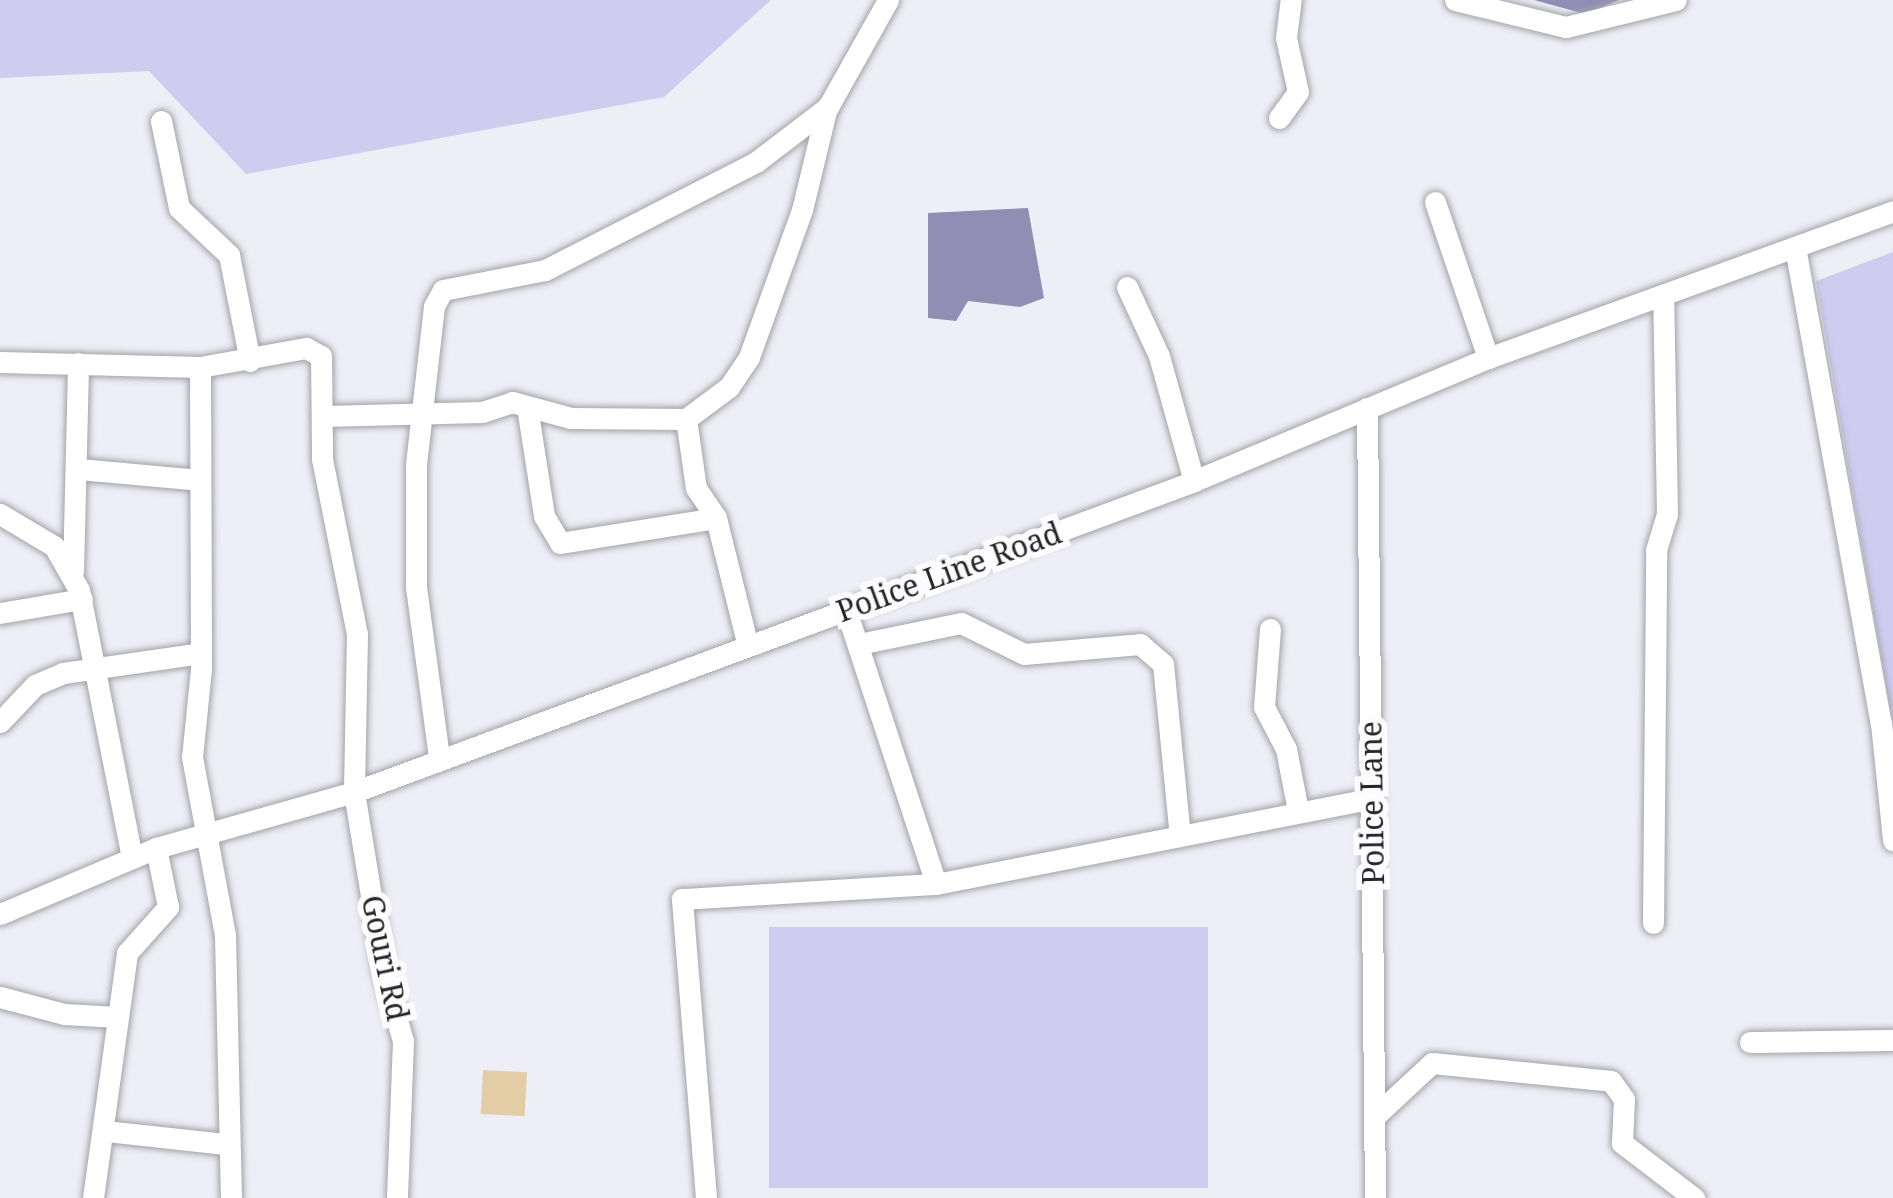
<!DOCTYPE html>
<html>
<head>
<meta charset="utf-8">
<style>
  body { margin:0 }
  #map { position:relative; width:1893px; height:1198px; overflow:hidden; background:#eeeef6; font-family:"Noto Serif",serif }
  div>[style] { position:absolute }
  .green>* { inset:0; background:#cecdf0; transform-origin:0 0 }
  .water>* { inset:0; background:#918eb6 }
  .building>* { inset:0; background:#e3cda6; transform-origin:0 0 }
  .roads { filter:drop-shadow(0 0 3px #a3a3aa) drop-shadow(0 0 3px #a3a3aa) }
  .minor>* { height:21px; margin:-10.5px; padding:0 10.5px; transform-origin:10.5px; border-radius:10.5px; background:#fff }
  span { translate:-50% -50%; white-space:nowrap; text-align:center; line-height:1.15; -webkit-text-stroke:12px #fcfcff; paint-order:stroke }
  .street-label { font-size:30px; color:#262629 }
</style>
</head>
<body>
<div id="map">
  <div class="green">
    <i style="clip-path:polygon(0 0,771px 0,664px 97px,246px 174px,149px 71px,0 78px)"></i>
    <i style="clip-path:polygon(1893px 252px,1893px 724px,1816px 281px)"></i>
    <i style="left:769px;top:927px;width:439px;height:261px"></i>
  </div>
  <div class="water">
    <i style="clip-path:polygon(1534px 0,1619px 0,1585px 14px)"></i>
    <i style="clip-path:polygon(1028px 208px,1044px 298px,1020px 307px,968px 301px,956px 321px,928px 318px,928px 213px)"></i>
  </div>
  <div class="building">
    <i style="left:483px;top:1070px;width:44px;height:44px;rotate:3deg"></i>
  </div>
  <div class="roads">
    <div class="minor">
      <i style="left:1455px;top:0;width:114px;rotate:13.7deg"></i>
      <i style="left:1566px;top:27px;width:113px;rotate:-13.8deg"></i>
      <i style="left:1279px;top:118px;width:32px;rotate:-54deg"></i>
      <i style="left:1298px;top:92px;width:55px;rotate:-102.5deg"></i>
      <i style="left:1286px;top:38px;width:38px;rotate:-83deg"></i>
      <i style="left:161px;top:121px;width:89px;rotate:78.3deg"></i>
      <i style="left:179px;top:208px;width:69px;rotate:43.2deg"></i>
      <i style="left:229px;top:255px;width:108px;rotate:78.8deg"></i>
      <i style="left:1435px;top:202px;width:165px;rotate:71.2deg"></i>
      <i style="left:1795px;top:247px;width:484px;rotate:79.8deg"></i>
      <i style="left:1881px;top:723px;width:118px;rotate:84.1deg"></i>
      <i style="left:1127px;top:287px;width:76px;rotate:65.1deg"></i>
      <i style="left:1159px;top:356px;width:130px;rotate:74.4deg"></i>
      <i style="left:0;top:362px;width:200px;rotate:1.4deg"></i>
      <i style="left:200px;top:367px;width:108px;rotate:-10.2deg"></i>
      <i style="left:306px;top:348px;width:17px;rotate:28deg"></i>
      <i style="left:321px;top:356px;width:103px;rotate:89.4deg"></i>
      <i style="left:322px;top:459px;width:178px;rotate:78.7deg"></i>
      <i style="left:357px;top:634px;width:158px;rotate:91.1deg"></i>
      <i style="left:354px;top:792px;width:180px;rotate:80.7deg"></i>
      <i style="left:383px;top:970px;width:74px;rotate:74.3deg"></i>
      <i style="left:403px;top:1041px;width:157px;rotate:92.2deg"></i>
      <i style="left:200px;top:367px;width:302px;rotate:89.8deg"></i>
      <i style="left:201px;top:669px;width:88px;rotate:95.8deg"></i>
      <i style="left:192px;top:757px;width:181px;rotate:79.5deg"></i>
      <i style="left:225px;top:935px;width:263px;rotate:88.7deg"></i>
      <i style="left:527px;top:407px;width:110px;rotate:81.1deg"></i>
      <i style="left:544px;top:516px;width:31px;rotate:59deg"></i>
      <i style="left:560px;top:543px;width:158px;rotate:-9.1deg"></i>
      <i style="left:1367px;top:408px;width:790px;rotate:89.42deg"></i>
      <i style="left:323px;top:416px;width:159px;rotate:-1.4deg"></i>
      <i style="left:482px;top:412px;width:32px;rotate:-18deg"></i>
      <i style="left:512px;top:402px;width:61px;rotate:15.2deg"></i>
      <i style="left:571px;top:418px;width:115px;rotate:0.5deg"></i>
      <i style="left:686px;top:419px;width:70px;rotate:81.8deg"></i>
      <i style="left:696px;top:488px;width:36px;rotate:56deg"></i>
      <i style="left:716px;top:518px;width:132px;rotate:76deg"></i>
      <i style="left:686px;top:419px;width:54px;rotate:-36.7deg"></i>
      <i style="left:729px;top:387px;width:36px;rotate:-56deg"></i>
      <i style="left:749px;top:357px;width:156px;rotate:-70.2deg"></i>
      <i style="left:802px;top:210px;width:106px;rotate:-76.4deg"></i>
      <i style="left:79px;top:469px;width:121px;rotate:5.2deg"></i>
      <i style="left:0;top:514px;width:63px;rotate:30.7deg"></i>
      <i style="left:54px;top:546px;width:51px;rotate:60.4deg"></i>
      <i style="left:79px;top:590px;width:272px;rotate:78.8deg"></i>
      <i style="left:73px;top:572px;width:209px;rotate:-88.6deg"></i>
      <i style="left:846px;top:610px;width:288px;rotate:71.8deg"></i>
      <i style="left:0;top:613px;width:83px;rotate:-9.7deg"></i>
      <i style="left:1270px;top:629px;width:78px;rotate:94.4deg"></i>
      <i style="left:1264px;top:707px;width:47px;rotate:62.4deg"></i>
      <i style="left:1286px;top:749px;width:63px;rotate:79deg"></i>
      <i style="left:859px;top:644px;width:104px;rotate:-11.6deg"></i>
      <i style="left:961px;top:623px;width:70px;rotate:26.2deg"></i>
      <i style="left:1024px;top:654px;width:116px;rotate:-4.9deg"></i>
      <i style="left:1140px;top:644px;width:30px;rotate:41deg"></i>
      <i style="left:1163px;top:664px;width:173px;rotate:84.4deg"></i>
      <i style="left:0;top:722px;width:51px;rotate:-46.6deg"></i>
      <i style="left:35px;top:685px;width:30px;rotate:-23deg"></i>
      <i style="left:63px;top:673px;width:139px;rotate:-8.2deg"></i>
      <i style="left:439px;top:757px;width:173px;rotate:-97.7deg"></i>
      <i style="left:416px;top:586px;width:122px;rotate:-90deg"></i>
      <i style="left:416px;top:464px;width:159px;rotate:-83.5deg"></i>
      <i style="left:434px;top:306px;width:18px;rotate:-61deg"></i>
      <i style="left:443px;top:290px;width:104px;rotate:-11.1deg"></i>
      <i style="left:545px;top:270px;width:237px;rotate:-27.1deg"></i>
      <i style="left:756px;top:162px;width:91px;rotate:-37.4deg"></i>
      <i style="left:828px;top:107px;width:123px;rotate:-60.7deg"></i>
      <i style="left:0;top:914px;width:169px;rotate:-22.9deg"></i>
      <i style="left:156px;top:848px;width:206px;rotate:-15.8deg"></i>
      <i style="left:354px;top:792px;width:525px;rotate:-20.3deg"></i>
      <i style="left:846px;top:610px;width:371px;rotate:-20.3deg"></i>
      <i style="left:1194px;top:481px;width:319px;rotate:-22.7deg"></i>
      <i style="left:1488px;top:358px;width:431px;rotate:-19.9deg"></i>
      <i style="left:1653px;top:923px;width:373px;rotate:-89.5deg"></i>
      <i style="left:1656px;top:550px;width:38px;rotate:-73deg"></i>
      <i style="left:1667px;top:514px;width:219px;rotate:-91deg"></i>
      <i style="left:0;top:997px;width:66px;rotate:14.9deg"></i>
      <i style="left:64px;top:1014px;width:54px;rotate:3.2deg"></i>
      <i style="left:1750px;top:1042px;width:143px;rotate:-0.8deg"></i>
      <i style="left:1375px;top:1116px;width:78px;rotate:-42.9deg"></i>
      <i style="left:1432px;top:1063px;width:180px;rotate:5.7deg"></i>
      <i style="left:1611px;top:1081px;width:22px;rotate:54deg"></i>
      <i style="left:1624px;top:1099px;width:44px;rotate:92.6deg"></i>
      <i style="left:1622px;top:1143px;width:91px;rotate:37.4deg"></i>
      <i style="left:106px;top:1131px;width:121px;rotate:6.2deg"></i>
      <i style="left:93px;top:1198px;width:247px;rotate:-82.1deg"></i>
      <i style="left:127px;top:953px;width:62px;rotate:-48.3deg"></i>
      <i style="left:168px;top:907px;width:60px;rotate:-101.5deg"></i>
      <i style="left:706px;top:1198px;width:300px;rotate:-94.6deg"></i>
      <i style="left:682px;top:899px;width:254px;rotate:-3.4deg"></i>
      <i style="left:936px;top:884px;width:445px;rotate:-11.1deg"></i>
    </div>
  </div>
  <div class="street-label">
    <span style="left:949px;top:572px;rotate:-20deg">Police Line Road</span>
    <span style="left:1372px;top:803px;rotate:-91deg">Police Lane</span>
    <span style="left:385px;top:958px;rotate:78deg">Gouri Rd</span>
  </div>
</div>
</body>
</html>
